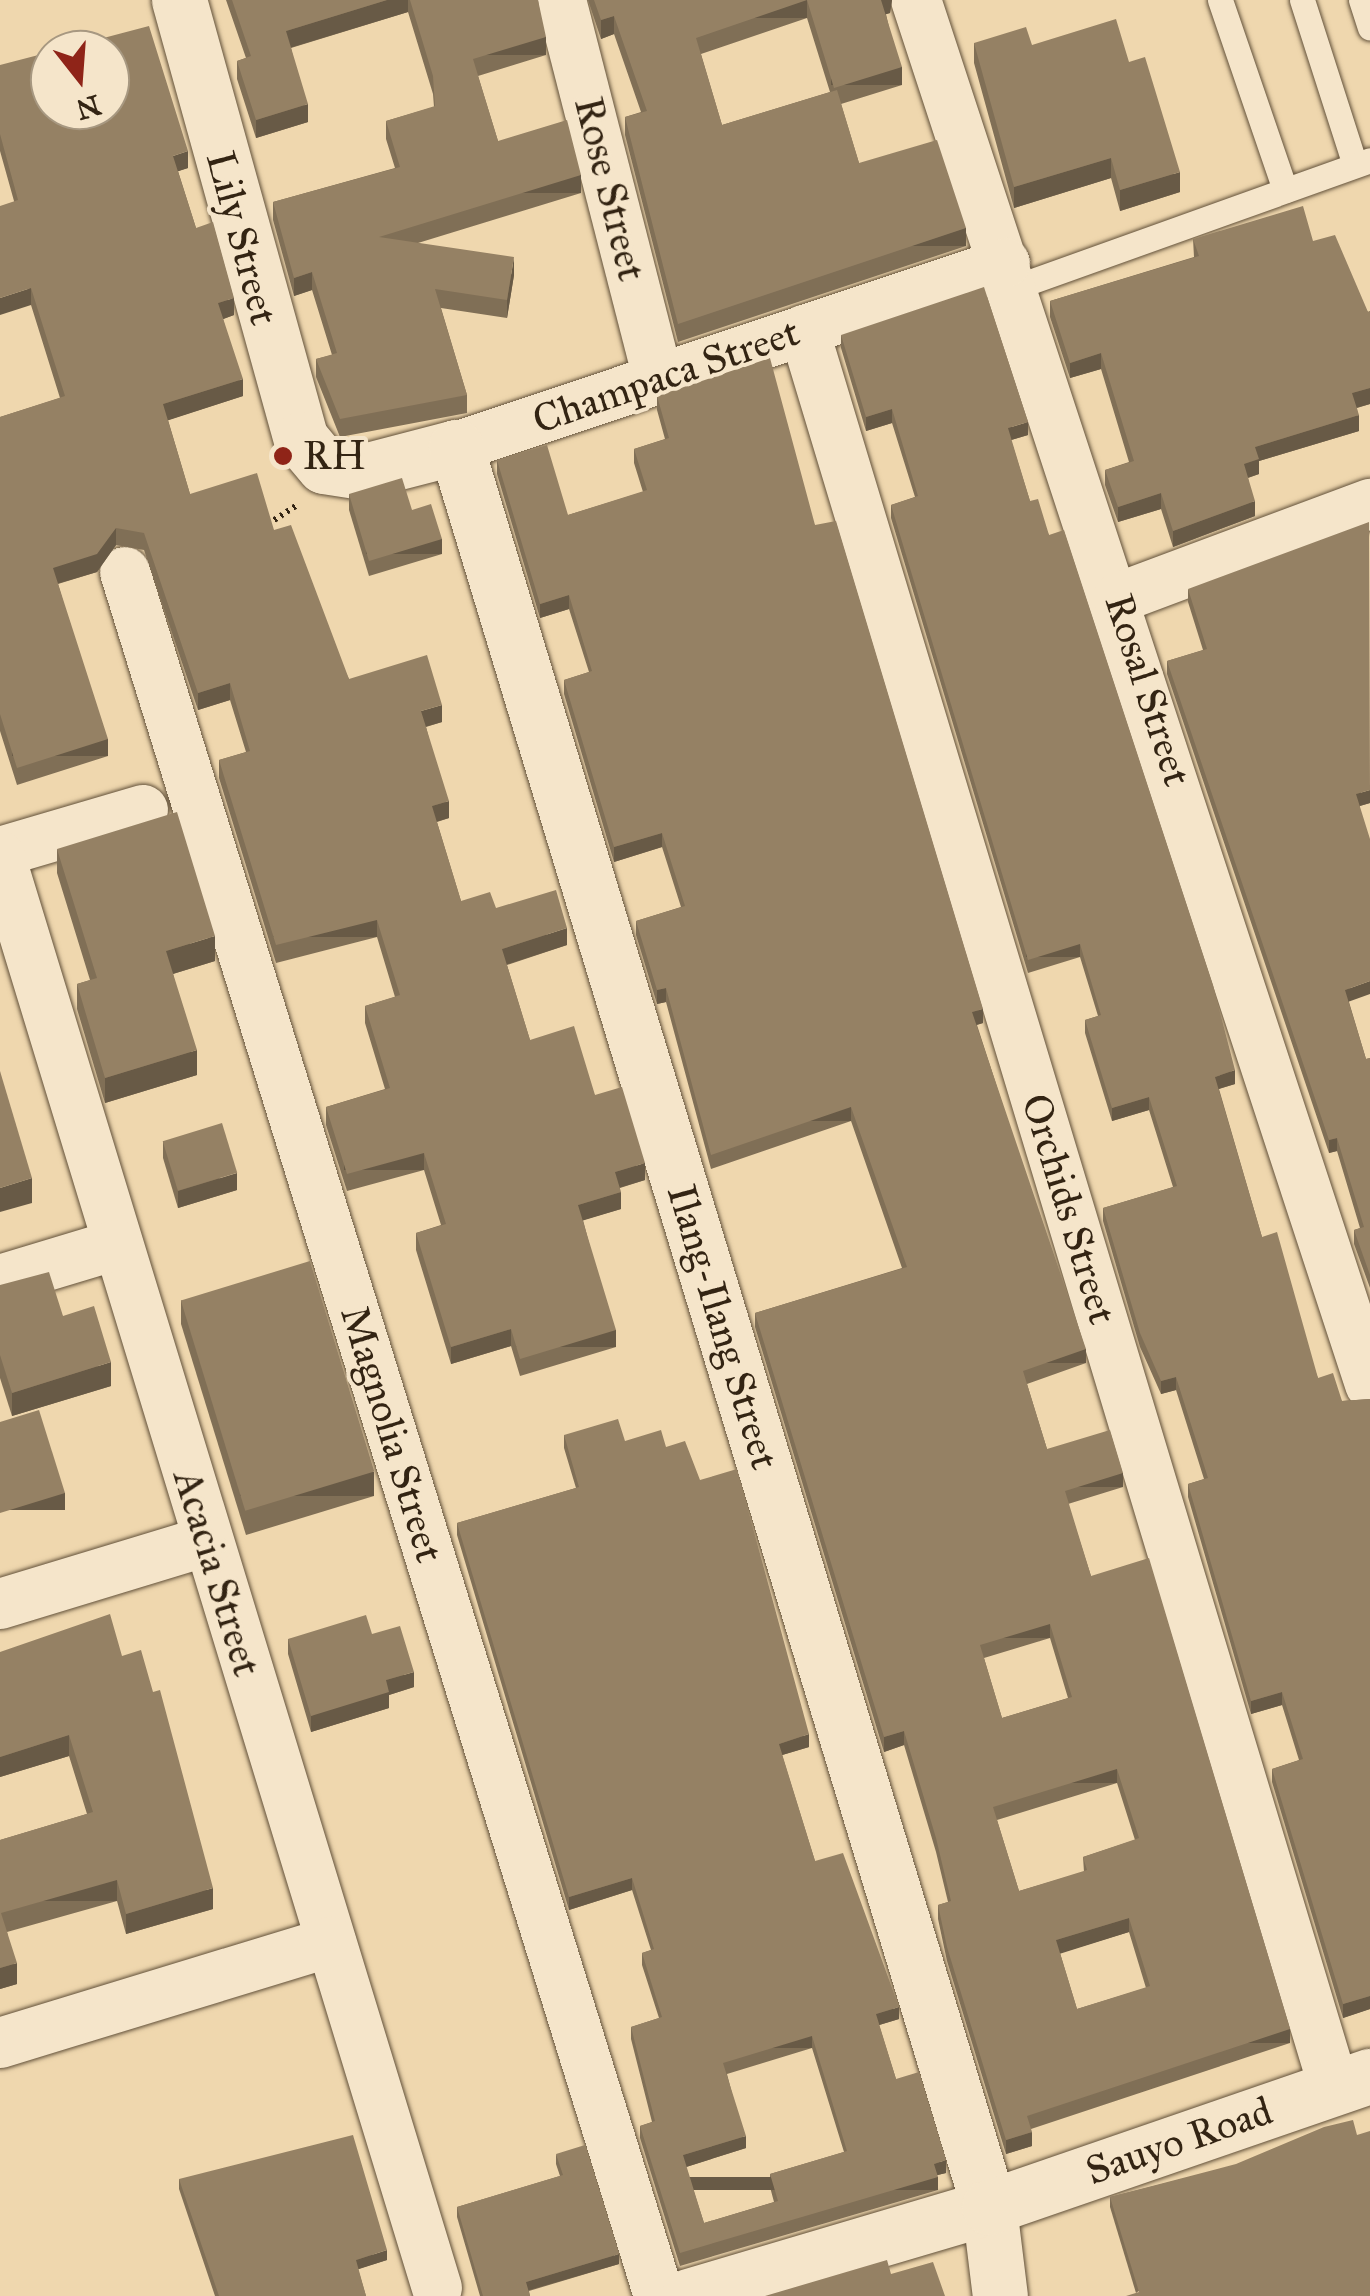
<!DOCTYPE html>
<html>
<head>
<meta charset="utf-8">
<style>
  body { margin:0 }
  #map { position:relative; width:1370px; height:2296px; overflow:hidden; background:#efd7ae; font-family:"IM FELL Great Primer",serif }
  div>[style] { position:absolute }
  .path>* { height:6px; margin-top:-3px; transform-origin:0; background:repeating-linear-gradient(90deg,#332413 0 2.5px,transparent 0 7.5px) }
  .roads { filter:drop-shadow(0 0 2px #62513a) drop-shadow(0 0 2px #62513a) }
  .service>* { height:25px; margin:-12.5px; padding:0 12.5px; transform-origin:12.5px; border-radius:12.5px; background:#f5e5ca }
  .minor>* { height:50px; margin:-25px; padding:0 25px; transform-origin:25px; border-radius:25px; background:#f5e5ca }
  .tertiary>* { height:55px; margin:-27.5px; padding:0 27.5px; transform-origin:27.5px; border-radius:27.5px; background:#f5e5ca }
  .secondary>* { height:55px; margin:-27.5px; padding:0 27.5px; transform-origin:27.5px; border-radius:27.5px; background:#f5e5ca }
  .wall>* { inset:0; background:#806f56 }
  .shaded-wall>* { inset:0; background:#685a46; transform-origin:0 0 }
  .building>* { inset:0; background:#958164; transform-origin:0 0 }
  .dots>* { width:28px; height:28px; translate:-50% -50%; box-sizing:border-box; border:5px solid #f5e5ca; border-radius:50% }
  span { translate:-50% -50%; white-space:nowrap; text-align:center; line-height:1.15; -webkit-text-stroke:8px #f5e5ca; paint-order:stroke }
  .street-label { font-size:40px; color:#332413 }
  .poi-label { font-size:40px; color:#332413 }
  .left { translate:0 -50%; text-align:left }
  .north { position:absolute; left:30px; top:30px; width:100px; height:100px; box-sizing:border-box; background:#f5e5ca; border:2px solid #a79881; border-radius:50%; rotate:163deg; font-size:28px; font-weight:700; line-height:40px; text-align:center; color:#332413 }
  .north::after { content:''; display:block; margin:auto; width:35px; height:45px; background:#8f2418; clip-path:polygon(50% 0,100% 100%,50% 72%,0 100%) }
</style>
</head>
<body>
<div id="map">
  <div class="path">
    <i style="left:268px;top:524px;width:37px;rotate:-33deg"></i>
  </div>
  <div class="roads">
    <div class="service">
      <i style="left:1220px;top:0;width:201px;rotate:71.1deg"></i>
      <i style="left:1302px;top:0;width:173px;rotate:72.2deg"></i>
      <i style="left:1361px;top:0;width:29px;rotate:72deg"></i>
      <i style="left:1013px;top:288px;width:379px;rotate:-19.7deg"></i>
    </div>
    <div class="minor">
      <i style="left:561px;top:0;width:391px;rotate:75.6deg"></i>
      <i style="left:916px;top:0;width:1457px;rotate:71.84deg"></i>
      <i style="left:804px;top:330px;width:1836px;rotate:73.22deg"></i>
      <i style="left:456px;top:447px;width:579px;rotate:-18.53deg"></i>
      <i style="left:125px;top:572px;width:1805px;rotate:72.79deg"></i>
      <i style="left:1118px;top:598px;width:269px;rotate:-20.5deg"></i>
      <i style="left:0;top:852px;width:149px;rotate:-16.4deg"></i>
      <i style="left:0;top:856px;width:1497px;rotate:73.03deg"></i>
      <i style="left:0;top:1280px;width:121px;rotate:-16.8deg"></i>
      <i style="left:0;top:1604px;width:217px;rotate:-16.9deg"></i>
      <i style="left:0;top:2043px;width:346px;rotate:-17deg"></i>
    </div>
    <div class="tertiary">
      <i style="left:179px;top:0;width:456px;rotate:74.5deg"></i>
      <i style="left:301px;top:439px;width:35px;rotate:50deg"></i>
      <i style="left:324px;top:466px;width:36px;rotate:9deg"></i>
      <i style="left:360px;top:472px;width:99px;rotate:-14.6deg"></i>
      <i style="left:456px;top:447px;width:1839px;rotate:73.15deg"></i>
      <i style="left:989px;top:2207px;width:90px;rotate:83deg"></i>
    </div>
    <div class="secondary">
      <i style="left:688px;top:2296px;width:314px;rotate:-16.5deg"></i>
      <i style="left:989px;top:2207px;width:403px;rotate:-19deg"></i>
    </div>
  </div>
  <div class="wall">
    <i style="clip-path:polygon(226px 0,538px 0,546px 55px,478px 76px,498px 141px,581px 193px,418px 243px,514px 275px,507px 318px,441px 308px,467px 395px,467px 413px,340px 437px,316px 377px,316px 359px,332px 355px,312px 290px,294px 296px,273px 220px,273px 202px,395px 168px,386px 139px,386px 121px,434px 107px,433px 94px,408px 12px,291px 48px,308px 122px,256px 138px,237px 79px,237px 61px,246px 58px)"></i>
    <i style="clip-path:polygon(evenodd,588px 0,892px 0,890px 13px,886px 14px,902px 85px,841px 104px,859px 163px,966px 246px,678px 342px,625px 135px,625px 117px,641px 112px,614px 34px,601px 39px,588px 0,807px 18px,830px 92px,722px 125px,701px 54px,807px 18px)"></i>
    <i style="clip-path:polygon(974px 43px,1032px 45px,1129px 62px,1180px 192px,1120px 211px,1111px 178px,1014px 208px,974px 63px)"></i>
    <i style="clip-path:polygon(0 65px,188px 168px,178px 171px,196px 228px,234px 315px,223px 319px,243px 396px,168px 420px,190px 494px,274px 530px,349px 679px,442px 722px,426px 727px,449px 818px,437px 822px,461px 901px,496px 908px,567px 945px,507px 965px,530px 1040px,595px 1095px,645px 1180px,620px 1188px,621px 1209px,583px 1220px,616px 1347px,520px 1376px,511px 1346px,451px 1364px,416px 1250px,416px 1233px,441px 1225px,424px 1170px,347px 1191px,326px 1125px,326px 1107px,385px 1089px,365px 1023px,365px 1006px,395px 997px,377px 937px,276px 963px,219px 778px,219px 760px,246px 752px,230px 700px,198px 710px,144px 550px,116px 545px,97px 572px,58px 584px,108px 756px,17px 785px,0 731px,0 417px,60px 398px,31px 305px,14px 201px,0 151px)"></i>
    <i style="clip-path:polygon(1193px 239px,1313px 241px,1368px 312px,1370px 311px,1370px 404px,1357px 408px,1359px 431px,1259px 461px,1259px 474px,1248px 478px,1255px 516px,1173px 547px,1161px 509px,1118px 522px,1105px 485px,1105px 470px,1129px 462px,1101px 369px,1070px 378px,1050px 317px,1050px 301px,1194px 257px)"></i>
    <i style="clip-path:polygon(841px 335px,1028px 435px,1011px 440px,1030px 501px,1049px 535px,1235px 1084px,1219px 1089px,1262px 1237px,1318px 1378px,1342px 1401px,1370px 1399px,1370px 2009px,1343px 2018px,1272px 1782px,1272px 1769px,1299px 1760px,1282px 1705px,1251px 1714px,1188px 1497px,1188px 1484px,1204px 1479px,1176px 1390px,1161px 1394px,1140px 1347px,1103px 1221px,1103px 1208px,1173px 1187px,1149px 1110px,1112px 1121px,1085px 1033px,1085px 1020px,1098px 1016px,1080px 957px,1028px 973px,891px 518px,891px 505px,915px 497px,892px 423px,866px 431px,841px 348px)"></i>
    <i style="clip-path:polygon(evenodd,657px 396px,815px 525px,983px 1023px,977px 1025px,1086px 1363px,1027px 1384px,1047px 1449px,1123px 1487px,1068px 1504px,1091px 1576px,1290px 2043px,1031px 2129px,1032px 2146px,1006px 2154px,947px 1961px,938px 1919px,938px 1905px,948px 1902px,936px 1852px,904px 1745px,884px 1752px,755px 1327px,755px 1313px,902px 1268px,851px 1121px,711px 1169px,666px 1002px,657px 1004px,636px 935px,636px 921px,681px 907px,662px 847px,614px 862px,564px 694px,564px 680px,589px 672px,569px 609px,540px 618px,497px 474px,497px 460px,568px 515px,643px 492px,634px 463px,634px 449px,665px 439px,657px 410px,657px 396px,1050px 1638px,1068px 1698px,1002px 1718px,984px 1658px,1050px 1638px,657px 396px,1117px 1783px,1135px 1840px,1083px 1857px,1084px 1872px,1019px 1891px,997px 1820px,1117px 1783px,657px 396px,1129px 1932px,1146px 1988px,1077px 2009px,1060px 1953px,1129px 1932px)"></i>
    <i style="clip-path:polygon(349px 494px,412px 510px,442px 554px,369px 576px,349px 510px)"></i>
    <i style="clip-path:polygon(1188px 589px,1370px 803px,1360px 806px,1349px 1002px,1366px 1059px,1370px 1058px,1370px 1288px,1354px 1244px,1354px 1230px,1360px 1228px,1337px 1151px,1329px 1153px,1167px 674px,1167px 661px,1203px 650px,1188px 602px)"></i>
    <i style="clip-path:polygon(57px 849px,215px 961px,173px 974px,197px 1075px,105px 1103px,77px 1009px,77px 984px,90px 980px,57px 873px)"></i>
    <i style="clip-path:polygon(163px 1141px,237px 1190px,178px 1208px,163px 1158px)"></i>
    <i style="clip-path:polygon(0 1285px,63px 1316px,111px 1386px,12px 1416px,0 1378px)"></i>
    <i style="clip-path:polygon(181px 1300px,374px 1496px,246px 1535px,181px 1324px)"></i>
    <i style="clip-path:polygon(evenodd,564px 1435px,666px 1447px,809px 1747px,782px 1755px,815px 1861px,899px 2019px,879px 2025px,896px 2079px,946px 2173px,937px 2175px,938px 2190px,680px 2266px,640px 2138px,640px 2126px,652px 2122px,631px 2039px,631px 2027px,659px 2018px,642px 1965px,642px 1953px,651px 1950px,632px 1890px,569px 1910px,457px 1535px,457px 1523px,576px 1488px,564px 1448px,564px 1435px,812px 2048px,844px 2152px,770px 2174px,770px 2187px,774px 2202px,704px 2223px,686px 2167px,746px 2148px,727px 2074px,812px 2048px)"></i>
    <i style="clip-path:polygon(372px 1634px,414px 1687px,389px 1695px,389px 1708px,311px 1732px,288px 1654px,288px 1639px)"></i>
    <i style="clip-path:polygon(0 1652px,122px 1656px,213px 1909px,126px 1934px,117px 1901px,7px 1932px,17px 1984px,0 1989px,0 1840px,87px 1814px,69px 1756px,0 1777px)"></i>
    <i style="clip-path:polygon(1357px 2135px,1136px 2293px,1110px 2207px,1110px 2197px)"></i>
    <i style="clip-path:polygon(556px 2154px,619px 2264px,529px 2291px,530px 2296px,480px 2296px,457px 2217px,457px 2207px,560px 2176px,556px 2164px)"></i>
    <i style="clip-path:polygon(179px 2179px,387px 2260px,358px 2269px,366px 2296px,215px 2296px,179px 2189px)"></i>
  </div>
  <div class="shaded-wall">
    <i style="clip-path:polygon(387px 0,408px 0,408px 12px,286px 49px,286px 31px)"></i>
    <i style="left:807px;top:0;width:18px;height:117px;rotate:90deg"></i>
    <i style="clip-path:polygon(880px 0,892px 0,890px 13px,880px 16px)"></i>
    <i style="clip-path:polygon(614px 16px,614px 34px,601px 39px,601px 20px)"></i>
    <i style="left:546px;top:37px;width:18px;height:76px;rotate:90deg"></i>
    <i style="left:902px;top:67px;width:18px;height:71px;rotate:90deg"></i>
    <i style="clip-path:polygon(308px 104px,308px 122px,256px 138px,256px 120px)"></i>
    <i style="clip-path:polygon(188px 151px,188px 168px,173px 173px,173px 156px)"></i>
    <i style="clip-path:polygon(1111px 158px,1111px 178px,1014px 208px,1014px 187px)"></i>
    <i style="clip-path:polygon(1180px 172px,1180px 192px,1120px 211px,1120px 190px)"></i>
    <i style="left:581px;top:175px;width:18px;height:211px;rotate:90deg"></i>
    <i style="left:966px;top:228px;width:18px;height:304px;rotate:90deg"></i>
    <i style="clip-path:polygon(514px 257px,514px 275px,507px 318px,507px 300px)"></i>
    <i style="clip-path:polygon(312px 272px,312px 290px,294px 296px,294px 278px)"></i>
    <i style="clip-path:polygon(31px 288px,31px 305px,0 315px,0 298px)"></i>
    <i style="clip-path:polygon(234px 298px,234px 315px,218px 321px,218px 303px)"></i>
    <i style="clip-path:polygon(1101px 353px,1101px 369px,1070px 378px,1070px 363px)"></i>
    <i style="clip-path:polygon(243px 379px,243px 396px,163px 422px,163px 404px)"></i>
    <i style="clip-path:polygon(1370px 388px,1370px 404px,1352px 409px,1352px 393px)"></i>
    <i style="clip-path:polygon(892px 409px,892px 423px,866px 431px,866px 417px)"></i>
    <i style="clip-path:polygon(1359px 415px,1359px 431px,1259px 461px,1259px 474px,1244px 479px,1244px 464px,1255px 447px)"></i>
    <i style="clip-path:polygon(1028px 422px,1028px 435px,1008px 441px,1008px 428px)"></i>
    <i style="clip-path:polygon(1161px 493px,1161px 509px,1118px 522px,1118px 507px)"></i>
    <i style="clip-path:polygon(1255px 501px,1255px 516px,1173px 547px,1173px 531px)"></i>
    <i style="clip-path:polygon(116px 528px,116px 545px,97px 572px,53px 585px,53px 568px)"></i>
    <i style="left:442px;top:539px;width:15px;height:76px;rotate:90deg"></i>
    <i style="clip-path:polygon(569px 595px,569px 609px,540px 618px,540px 604px)"></i>
    <i style="clip-path:polygon(230px 683px,230px 700px,198px 710px,198px 693px)"></i>
    <i style="clip-path:polygon(442px 705px,442px 722px,421px 728px,421px 711px)"></i>
    <i style="left:108px;top:739px;width:17px;height:96px;rotate:90deg"></i>
    <i style="clip-path:polygon(1370px 790px,1370px 803px,1356px 807px,1356px 794px)"></i>
    <i style="clip-path:polygon(449px 801px,449px 818px,432px 823px,432px 806px)"></i>
    <i style="clip-path:polygon(662px 833px,662px 847px,614px 862px,614px 847px)"></i>
    <i style="left:377px;top:920px;width:17px;height:104px;rotate:90deg"></i>
    <i style="clip-path:polygon(567px 928px,567px 945px,502px 966px,502px 949px)"></i>
    <i style="clip-path:polygon(215px 936px,215px 961px,166px 976px,166px 951px)"></i>
    <i style="left:1080px;top:944px;width:13px;height:54px;rotate:90deg"></i>
    <i style="clip-path:polygon(1370px 981px,1370px 994px,1345px 1003px,1345px 990px)"></i>
    <i style="clip-path:polygon(666px 988px,666px 1002px,657px 1004px,657px 990px)"></i>
    <i style="clip-path:polygon(983px 1009px,983px 1023px,972px 1026px,972px 1012px)"></i>
    <i style="clip-path:polygon(197px 1050px,197px 1075px,105px 1103px,105px 1078px)"></i>
    <i style="clip-path:polygon(1235px 1070px,1235px 1084px,1215px 1090px,1215px 1077px)"></i>
    <i style="clip-path:polygon(1149px 1097px,1149px 1110px,1112px 1121px,1112px 1108px)"></i>
    <i style="left:851px;top:1107px;width:14px;height:148px;rotate:90deg"></i>
    <i style="clip-path:polygon(1337px 1138px,1337px 1151px,1329px 1153px,1329px 1140px)"></i>
    <i style="left:424px;top:1153px;width:17px;height:80px;rotate:90deg"></i>
    <i style="clip-path:polygon(645px 1163px,645px 1180px,615px 1189px,615px 1172px)"></i>
    <i style="clip-path:polygon(237px 1173px,237px 1190px,178px 1208px,178px 1191px)"></i>
    <i style="clip-path:polygon(32px 1178px,32px 1203px,0 1212px,0 1188px)"></i>
    <i style="clip-path:polygon(621px 1192px,621px 1209px,578px 1222px,578px 1205px)"></i>
    <i style="clip-path:polygon(511px 1329px,511px 1346px,451px 1364px,451px 1347px)"></i>
    <i style="left:616px;top:1330px;width:17px;height:100px;rotate:90deg"></i>
    <i style="left:1086px;top:1349px;width:14px;height:67px;rotate:90deg"></i>
    <i style="clip-path:polygon(111px 1362px,111px 1386px,12px 1416px,12px 1393px)"></i>
    <i style="clip-path:polygon(1176px 1377px,1176px 1390px,1161px 1394px,1161px 1381px)"></i>
    <i style="left:374px;top:1472px;width:24px;height:134px;rotate:90deg"></i>
    <i style="left:1123px;top:1473px;width:14px;height:61px;rotate:90deg"></i>
    <i style="left:65px;top:1493px;width:17px;height:68px;rotate:90deg"></i>
    <i style="left:1050px;top:1624px;width:14px;height:73px;rotate:90deg"></i>
    <i style="clip-path:polygon(414px 1672px,414px 1687px,389px 1695px,389px 1708px,311px 1732px,311px 1716px,386px 1680px)"></i>
    <i style="clip-path:polygon(1282px 1692px,1282px 1705px,1251px 1714px,1251px 1701px)"></i>
    <i style="clip-path:polygon(904px 1731px,904px 1745px,884px 1752px,884px 1737px)"></i>
    <i style="clip-path:polygon(809px 1734px,809px 1747px,779px 1756px,779px 1744px)"></i>
    <i style="clip-path:polygon(69px 1735px,69px 1756px,0 1777px,0 1757px)"></i>
    <i style="left:1117px;top:1769px;width:14px;height:130px;rotate:90deg"></i>
    <i style="clip-path:polygon(632px 1878px,632px 1890px,569px 1910px,569px 1897px)"></i>
    <i style="left:117px;top:1880px;width:21px;height:121px;rotate:90deg"></i>
    <i style="clip-path:polygon(213px 1888px,213px 1909px,126px 1934px,126px 1914px)"></i>
    <i style="clip-path:polygon(1129px 1918px,1129px 1932px,1056px 1955px,1056px 1940px)"></i>
    <i style="clip-path:polygon(17px 1963px,17px 1984px,0 1989px,0 1968px)"></i>
    <i style="clip-path:polygon(1370px 1996px,1370px 2009px,1343px 2018px,1343px 2004px)"></i>
    <i style="clip-path:polygon(899px 2007px,899px 2019px,876px 2026px,876px 2014px)"></i>
    <i style="left:1290px;top:2029px;width:14px;height:277px;rotate:90deg"></i>
    <i style="left:812px;top:2036px;width:12px;height:93px;rotate:90deg"></i>
    <i style="clip-path:polygon(1032px 2132px,1032px 2146px,1006px 2154px,1006px 2140px)"></i>
    <i style="clip-path:polygon(746px 2136px,746px 2148px,683px 2168px,683px 2155px)"></i>
    <i style="clip-path:polygon(946px 2160px,946px 2173px,934px 2176px,934px 2164px)"></i>
    <i style="left:938px;top:2177px;width:13px;height:269px;rotate:90deg"></i>
    <i style="clip-path:polygon(387px 2250px,387px 2260px,356px 2270px,356px 2260px)"></i>
    <i style="clip-path:polygon(619px 2254px,619px 2264px,526px 2291px,526px 2282px)"></i>
  </div>
  <div class="building">
    <i style="clip-path:polygon(232px 0,387px 0,286px 31px,308px 104px,256px 120px,237px 61px,251px 56px)"></i>
    <i style="clip-path:polygon(410px 0,538px 0,546px 37px,473px 59px,498px 141px,567px 120px,581px 175px,379px 237px,514px 257px,507px 300px,435px 289px,467px 395px,340px 419px,316px 359px,337px 353px,312px 272px,294px 278px,273px 202px,400px 167px,386px 121px,435px 106px,433px 76px)"></i>
    <i style="clip-path:polygon(594px 0,881px 0,902px 67px,834px 88px,807px 0,696px 38px,722px 125px,837px 90px,859px 163px,937px 140px,966px 228px,678px 324px,625px 117px,647px 111px,614px 16px,601px 20px)"></i>
    <i style="clip-path:polygon(1116px 19px,1129px 62px,1145px 57px,1180px 172px,1120px 190px,1111px 158px,1014px 187px,974px 43px,1026px 27px,1032px 45px)"></i>
    <i style="clip-path:polygon(149px 26px,188px 151px,173px 156px,196px 228px,213px 222px,234px 298px,218px 303px,243px 379px,163px 404px,190px 494px,257px 473px,274px 530px,291px 525px,349px 679px,427px 655px,442px 705px,421px 711px,449px 801px,432px 806px,461px 901px,490px 892px,496px 908px,556px 890px,567px 928px,502px 949px,530px 1040px,574px 1026px,595px 1095px,622px 1087px,645px 1163px,615px 1172px,621px 1192px,578px 1205px,616px 1330px,520px 1359px,511px 1329px,451px 1347px,416px 1233px,446px 1224px,424px 1153px,347px 1174px,326px 1107px,390px 1088px,365px 1006px,400px 995px,377px 920px,276px 945px,219px 760px,250px 751px,230px 683px,198px 693px,144px 533px,116px 528px,97px 554px,53px 568px,108px 739px,17px 768px,0 714px,0 417px,65px 396px,31px 288px,0 298px,0 206px,18px 200px,0 134px,0 65px,50px 52px,50px 110px,110px 110px,110px 50px,58px 50px)"></i>
    <i style="clip-path:polygon(1303px 206px,1313px 241px,1335px 235px,1368px 312px,1370px 311px,1370px 388px,1352px 393px,1359px 415px,1255px 447px,1259px 459px,1244px 464px,1255px 501px,1173px 531px,1161px 493px,1118px 507px,1105px 470px,1134px 461px,1101px 353px,1070px 363px,1050px 301px,1199px 256px,1193px 239px)"></i>
    <i style="clip-path:polygon(984px 287px,1028px 422px,1008px 428px,1030px 501px,1038px 499px,1049px 535px,1064px 530px,1213px 985px,1235px 1070px,1215px 1077px,1262px 1237px,1277px 1232px,1318px 1378px,1333px 1373px,1342px 1401px,1370px 1399px,1370px 1996px,1343px 2004px,1272px 1769px,1303px 1759px,1282px 1692px,1251px 1701px,1188px 1484px,1208px 1478px,1176px 1377px,1161px 1381px,1140px 1333px,1103px 1208px,1177px 1186px,1149px 1097px,1112px 1108px,1085px 1020px,1101px 1015px,1080px 944px,1028px 960px,891px 505px,918px 496px,892px 409px,866px 417px,841px 335px)"></i>
    <i style="clip-path:polygon(evenodd,770px 358px,815px 525px,836px 521px,983px 1009px,972px 1012px,1086px 1349px,1023px 1371px,1047px 1449px,1110px 1430px,1123px 1473px,1065px 1491px,1091px 1576px,1149px 1558px,1290px 2029px,1027px 2116px,1032px 2132px,1006px 2140px,947px 1947px,938px 1905px,951px 1901px,936px 1838px,904px 1731px,884px 1737px,755px 1313px,907px 1267px,851px 1107px,711px 1155px,666px 988px,657px 990px,636px 921px,685px 906px,662px 833px,614px 847px,564px 680px,592px 671px,569px 595px,540px 604px,497px 460px,547px 445px,568px 515px,647px 490px,634px 449px,669px 438px,657px 396px,770px 358px,1050px 1624px,1072px 1697px,1002px 1718px,980px 1645px,1050px 1624px,770px 358px,1117px 1769px,1139px 1838px,1083px 1857px,1087px 1870px,1019px 1891px,993px 1807px,1117px 1769px,770px 358px,1129px 1918px,1150px 1986px,1077px 2009px,1056px 1940px,1129px 1918px)"></i>
    <i style="clip-path:polygon(402px 478px,412px 510px,431px 504px,442px 539px,369px 561px,349px 494px)"></i>
    <i style="clip-path:polygon(1369px 522px,1370px 790px,1356px 794px,1370px 839px,1370px 981px,1345px 990px,1366px 1059px,1370px 1058px,1370px 1275px,1354px 1230px,1364px 1227px,1337px 1138px,1329px 1140px,1167px 661px,1207px 649px,1188px 589px)"></i>
    <i style="clip-path:polygon(177px 812px,215px 936px,166px 951px,197px 1050px,105px 1078px,77px 984px,97px 978px,57px 849px)"></i>
    <i style="clip-path:polygon(0 1071px,32px 1178px,0 1188px)"></i>
    <i style="left:222px;top:1123px;width:52px;height:62px;rotate:73deg"></i>
    <i style="left:310px;top:1261px;width:220px;height:135px;rotate:73deg"></i>
    <i style="clip-path:polygon(49px 1272px,63px 1316px,94px 1306px,111px 1362px,12px 1393px,0 1355px,0 1285px)"></i>
    <i style="clip-path:polygon(39px 1410px,65px 1493px,0 1513px,0 1422px)"></i>
    <i style="clip-path:polygon(evenodd,618px 1419px,625px 1441px,661px 1430px,666px 1447px,685px 1441px,700px 1480px,737px 1469px,809px 1734px,779px 1744px,815px 1861px,843px 1853px,899px 2007px,876px 2014px,896px 2079px,919px 2072px,946px 2160px,934px 2164px,938px 2177px,680px 2253px,640px 2126px,655px 2121px,631px 2027px,662px 2017px,642px 1953px,654px 1949px,632px 1878px,569px 1897px,457px 1523px,579px 1487px,564px 1435px,618px 1419px,812px 2036px,847px 2151px,770px 2174px,778px 2201px,704px 2223px,683px 2155px,746px 2136px,723px 2063px,812px 2036px)"></i>
    <i style="clip-path:polygon(110px 1614px,122px 1656px,141px 1650px,153px 1692px,160px 1690px,213px 1888px,126px 1914px,117px 1880px,1px 1913px,17px 1963px,0 1968px,0 1840px,93px 1812px,69px 1735px,0 1757px,0 1652px)"></i>
    <i style="clip-path:polygon(366px 1615px,372px 1634px,400px 1626px,414px 1672px,386px 1680px,389px 1692px,311px 1716px,288px 1639px)"></i>
    <i style="clip-path:polygon(1353px 2120px,1357px 2135px,1370px 2131px,1370px 2296px,1126px 2296px,1139px 2292px,1110px 2197px,1236px 2164px,1324px 2127px)"></i>
    <i style="clip-path:polygon(353px 2135px,387px 2250px,356px 2260px,366px 2296px,219px 2296px,179px 2179px)"></i>
    <i style="clip-path:polygon(585px 2145px,619px 2254px,526px 2282px,530px 2296px,483px 2296px,457px 2207px,563px 2175px,556px 2154px)"></i>
    <i style="clip-path:polygon(887px 2260px,891px 2274px,933px 2262px,945px 2296px,765px 2296px)"></i>
  </div>
  <div class="dots">
    <i style="left:283px;top:456px;background:#8f2418"></i>
  </div>
  <div class="street-label">
    <span style="left:610px;top:189px;rotate:76deg">Rose Street</span>
    <span style="left:242px;top:238px;rotate:75deg">Lily Street</span>
    <span style="left:666px;top:376px;rotate:-19deg">Champaca Street</span>
    <span style="left:1148px;top:690px;rotate:72deg">Rosal Street</span>
    <span style="left:1069px;top:1209px;rotate:73deg">Orchids Street</span>
    <span style="left:723px;top:1327px;rotate:73deg">Ilang-Ilang Street</span>
    <span style="left:392px;top:1434px;rotate:73deg">Magnolia Street</span>
    <span style="left:217px;top:1573px;rotate:73deg">Acacia Street</span>
    <span style="left:1179px;top:2141px;rotate:-19deg">Sauyo Road</span>
  </div>
  <div class="poi-label">
    <span class="left" style="left:303px;top:456px">RH</span>
  </div>
  <div class="north">N</div>
</div>
</body>
</html>
